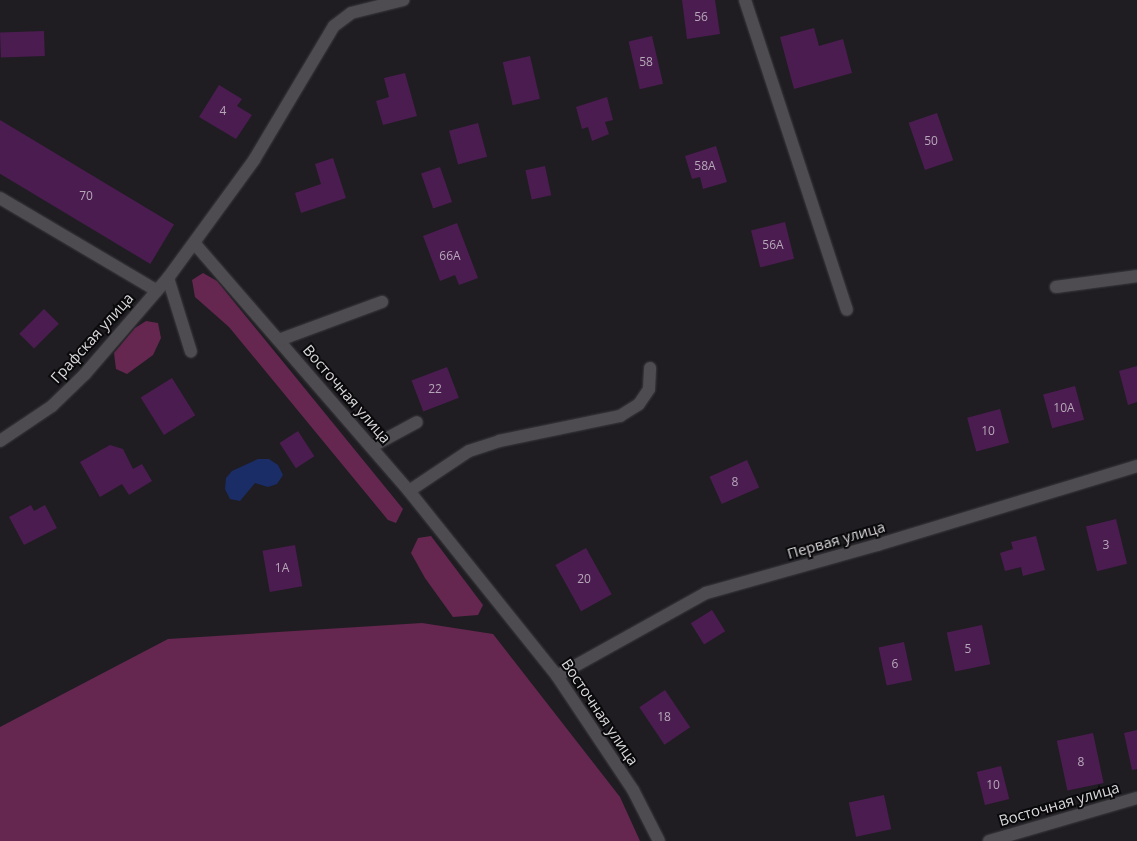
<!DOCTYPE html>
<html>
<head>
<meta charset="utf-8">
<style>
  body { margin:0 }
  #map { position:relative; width:1137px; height:841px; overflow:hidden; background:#1f1d22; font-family:"Open Sans",sans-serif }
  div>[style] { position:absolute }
  .forest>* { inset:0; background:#652750 }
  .water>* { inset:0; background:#1b2d66 }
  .building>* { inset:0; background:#4b1c50; transform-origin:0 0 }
  .roads { filter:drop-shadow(0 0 1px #3b3a3d) drop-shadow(0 0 1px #3b3a3d) }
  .minor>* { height:12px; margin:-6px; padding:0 6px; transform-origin:6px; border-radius:6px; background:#4e4c51 }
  span { translate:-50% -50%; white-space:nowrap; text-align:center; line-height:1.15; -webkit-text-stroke:4px #09080a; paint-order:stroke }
  .number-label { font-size:12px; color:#b6a8b8 }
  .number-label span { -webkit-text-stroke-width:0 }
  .street-label { font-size:15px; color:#d9d7da }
</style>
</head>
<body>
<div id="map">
  <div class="forest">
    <i style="clip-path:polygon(203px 273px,217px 281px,403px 509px,396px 523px,388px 520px,229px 327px,195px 297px,192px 280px)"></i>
    <i style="clip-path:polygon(146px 321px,158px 323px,161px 338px,153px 355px,127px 374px,116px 369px,114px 353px,135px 328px)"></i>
    <i style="clip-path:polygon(431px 536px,483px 605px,478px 615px,453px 617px,425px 578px,411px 553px,418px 538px)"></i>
    <i style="clip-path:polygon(422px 623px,493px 634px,620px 797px,640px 841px,0 841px,0 727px,168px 639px)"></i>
  </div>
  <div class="water">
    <i style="clip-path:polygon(258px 459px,269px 459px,278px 465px,283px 475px,277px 484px,268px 487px,255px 483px,240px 501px,230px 499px,225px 489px,226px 478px,232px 471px)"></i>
  </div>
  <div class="building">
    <i style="clip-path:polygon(682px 0,715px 0,720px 34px,687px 39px)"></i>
    <i style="clip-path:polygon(814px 28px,819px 46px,843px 39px,852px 73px,794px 89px,780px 37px)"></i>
    <i style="left:44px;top:31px;width:25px;height:44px;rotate:88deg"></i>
    <i style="left:652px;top:36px;width:49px;height:24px;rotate:77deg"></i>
    <i style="left:530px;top:56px;width:44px;height:28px;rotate:77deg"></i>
    <i style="clip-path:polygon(405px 73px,417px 116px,383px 125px,376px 101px,389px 97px,384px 78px)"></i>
    <i style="clip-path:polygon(219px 85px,242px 99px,237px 106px,252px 115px,236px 139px,199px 117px)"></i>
    <i style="clip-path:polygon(607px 97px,613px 120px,605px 122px,609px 134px,592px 141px,588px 127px,582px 129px,576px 107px)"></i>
    <i style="left:937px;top:113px;width:50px;height:30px;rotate:71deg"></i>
    <i style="left:0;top:120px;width:203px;height:46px;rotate:31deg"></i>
    <i style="left:478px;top:123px;width:35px;height:30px;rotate:75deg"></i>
    <i style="clip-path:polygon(716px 146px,727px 182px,703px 189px,700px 177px,692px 179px,685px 156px)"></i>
    <i style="clip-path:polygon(333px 158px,346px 198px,301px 213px,295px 193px,321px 184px,315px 164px)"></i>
    <i style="left:545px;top:166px;width:30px;height:20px;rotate:78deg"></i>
    <i style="left:440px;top:167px;width:37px;height:20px;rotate:71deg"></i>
    <i style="left:785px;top:222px;width:38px;height:35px;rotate:76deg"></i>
    <i style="clip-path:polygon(457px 223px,478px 278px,459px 285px,455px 275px,440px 281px,423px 236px)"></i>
    <i style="left:44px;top:309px;width:21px;height:35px;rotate:45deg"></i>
    <i style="clip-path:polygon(1137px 366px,1137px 402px,1128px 405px,1119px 371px)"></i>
    <i style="left:447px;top:367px;width:33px;height:38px;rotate:69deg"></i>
    <i style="left:172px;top:378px;width:44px;height:37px;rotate:58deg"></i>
    <i style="left:1075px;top:386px;width:35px;height:33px;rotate:75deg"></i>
    <i style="left:1000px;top:409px;width:35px;height:34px;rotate:75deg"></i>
    <i style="left:298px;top:431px;width:30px;height:22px;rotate:57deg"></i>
    <i style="clip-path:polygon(110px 445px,123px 449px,133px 469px,142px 464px,152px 481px,129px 495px,122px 484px,100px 497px,80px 462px)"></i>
    <i style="left:747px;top:460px;width:30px;height:41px;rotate:66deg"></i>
    <i style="clip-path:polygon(31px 505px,34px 511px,45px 505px,57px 528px,24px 545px,9px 517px)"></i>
    <i style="left:1116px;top:519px;width:46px;height:31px;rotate:76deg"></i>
    <i style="clip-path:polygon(1036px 536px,1045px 570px,1023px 576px,1021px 567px,1005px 571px,1000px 553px,1013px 549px,1011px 542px)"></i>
    <i style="left:295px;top:545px;width:42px;height:33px;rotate:80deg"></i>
    <i style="left:586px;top:548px;width:53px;height:35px;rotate:61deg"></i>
    <i style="left:712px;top:610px;width:25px;height:25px;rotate:58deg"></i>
    <i style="left:982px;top:625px;width:40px;height:36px;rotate:78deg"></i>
    <i style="left:904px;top:642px;width:39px;height:26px;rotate:78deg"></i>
    <i style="left:665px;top:690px;width:45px;height:31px;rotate:56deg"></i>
    <i style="clip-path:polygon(1137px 730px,1137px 769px,1132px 770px,1124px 733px)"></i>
    <i style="left:1093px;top:733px;width:51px;height:37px;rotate:78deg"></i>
    <i style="left:1001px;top:766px;width:34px;height:25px;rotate:76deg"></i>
    <i style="left:884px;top:795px;width:35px;height:36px;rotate:78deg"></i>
  </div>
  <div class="roads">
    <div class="minor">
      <i style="left:745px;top:0;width:326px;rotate:71.8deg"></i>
      <i style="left:0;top:198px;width:182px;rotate:30.6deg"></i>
      <i style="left:195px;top:244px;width:327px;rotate:49.1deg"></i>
      <i style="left:409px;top:491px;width:237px;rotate:51.3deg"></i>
      <i style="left:557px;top:676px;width:137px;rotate:56.3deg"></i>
      <i style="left:633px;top:790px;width:57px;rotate:63deg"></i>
      <i style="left:168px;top:278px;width:77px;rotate:72.7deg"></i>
      <i style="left:1056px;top:287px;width:82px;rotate:-7.7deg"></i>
      <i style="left:279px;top:340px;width:110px;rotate:-20.3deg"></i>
      <i style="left:0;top:441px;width:63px;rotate:-33.9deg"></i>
      <i style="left:52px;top:406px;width:46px;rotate:-44.1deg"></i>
      <i style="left:85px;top:374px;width:127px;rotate:-49.2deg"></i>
      <i style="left:168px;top:278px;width:146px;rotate:-53.9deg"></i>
      <i style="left:254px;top:160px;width:156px;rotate:-59.2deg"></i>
      <i style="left:334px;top:26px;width:21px;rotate:-37deg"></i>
      <i style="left:351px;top:13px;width:54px;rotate:-14deg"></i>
      <i style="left:371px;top:447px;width:52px;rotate:-28.5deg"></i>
      <i style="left:409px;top:491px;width:72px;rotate:-33.7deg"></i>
      <i style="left:469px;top:451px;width:32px;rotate:-18deg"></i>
      <i style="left:499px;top:441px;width:124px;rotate:-11.7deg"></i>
      <i style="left:620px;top:416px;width:22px;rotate:-32deg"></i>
      <i style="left:639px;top:404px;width:18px;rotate:-56deg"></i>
      <i style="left:649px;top:389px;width:21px;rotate:-87deg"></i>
      <i style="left:557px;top:676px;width:171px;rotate:-29.1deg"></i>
      <i style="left:706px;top:593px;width:178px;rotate:-15.7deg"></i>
      <i style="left:877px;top:545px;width:272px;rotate:-16.9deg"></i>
      <i style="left:989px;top:841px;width:154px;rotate:-16.2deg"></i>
    </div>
  </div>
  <div class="number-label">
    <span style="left:701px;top:17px">56</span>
    <span style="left:646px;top:62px">58</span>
    <span style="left:223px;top:111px">4</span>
    <span style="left:931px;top:141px">50</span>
    <span style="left:705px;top:166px">58А</span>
    <span style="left:86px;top:196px">70</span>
    <span style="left:773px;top:245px">56А</span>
    <span style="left:450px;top:256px">66А</span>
    <span style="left:435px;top:389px">22</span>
    <span style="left:1064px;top:408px">10А</span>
    <span style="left:988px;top:431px">10</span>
    <span style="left:735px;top:482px">8</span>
    <span style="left:1106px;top:545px">3</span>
    <span style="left:282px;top:568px">1А</span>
    <span style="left:584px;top:579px">20</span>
    <span style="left:968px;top:649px">5</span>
    <span style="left:895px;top:664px">6</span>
    <span style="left:664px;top:717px">18</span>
    <span style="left:1081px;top:762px">8</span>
    <span style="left:993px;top:785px">10</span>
  </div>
  <div class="street-label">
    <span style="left:92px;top:338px;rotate:-48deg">Графская улица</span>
    <span style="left:347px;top:394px;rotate:49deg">Восточная улица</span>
    <span style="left:836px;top:540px;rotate:-16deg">Первая улица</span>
    <span style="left:600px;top:712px;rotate:56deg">Восточная улица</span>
    <span style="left:1059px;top:804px;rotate:-16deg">Восточная улица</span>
  </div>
</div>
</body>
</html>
